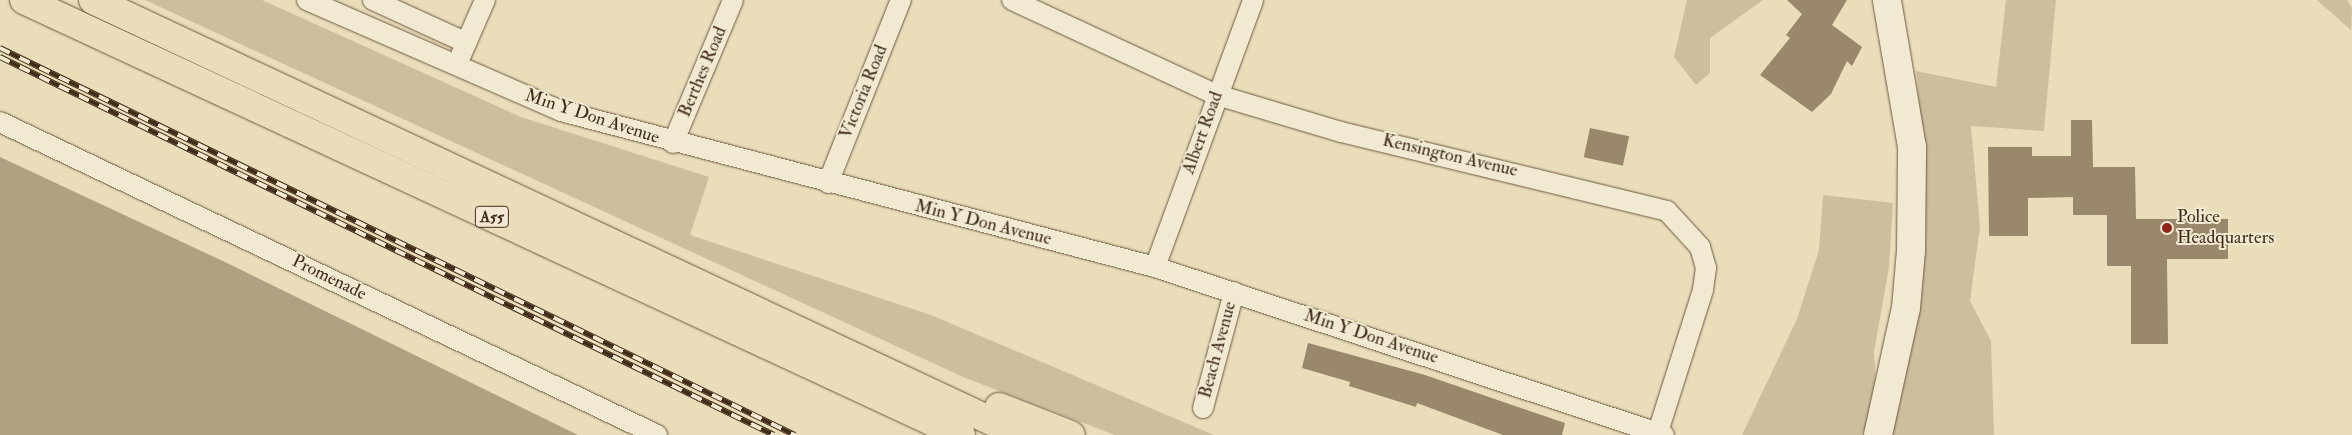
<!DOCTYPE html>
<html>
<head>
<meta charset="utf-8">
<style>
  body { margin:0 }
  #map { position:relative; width:2352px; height:435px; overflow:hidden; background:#eaddb9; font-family:"IM FELL Double Pica",serif }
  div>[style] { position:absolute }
  .green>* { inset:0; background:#cdbf9e }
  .water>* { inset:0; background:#b1a183 }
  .building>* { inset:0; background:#99886c; transform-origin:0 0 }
  .roads { filter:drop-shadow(0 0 1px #6c5841) drop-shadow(0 0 1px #6c5841) }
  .street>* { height:20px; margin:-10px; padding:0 10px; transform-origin:10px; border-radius:10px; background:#f1e9d2 }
  .secondary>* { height:28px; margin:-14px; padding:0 14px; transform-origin:14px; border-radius:14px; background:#f1e9d2 }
  .highway>* { height:28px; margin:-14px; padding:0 14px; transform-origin:14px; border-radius:14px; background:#eaddb9 }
  .rail>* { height:5.5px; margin-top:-2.75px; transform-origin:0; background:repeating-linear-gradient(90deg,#f1e9d2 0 11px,#422c19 0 22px); box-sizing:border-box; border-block:1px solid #422c19 }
  .dots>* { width:14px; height:14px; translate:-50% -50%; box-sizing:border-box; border:2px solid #f1e9d2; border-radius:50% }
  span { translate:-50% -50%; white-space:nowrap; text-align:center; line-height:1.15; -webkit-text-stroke:4px #f1e9d2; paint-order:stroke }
  .shield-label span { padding:1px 4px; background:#f1e9d2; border:1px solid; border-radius:4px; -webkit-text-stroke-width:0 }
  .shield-label { font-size:16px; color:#422c19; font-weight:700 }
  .street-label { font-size:18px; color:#422c19 }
  .poi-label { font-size:18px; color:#422c19 }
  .left { translate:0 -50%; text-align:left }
</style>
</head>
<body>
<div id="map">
  <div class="green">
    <i style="clip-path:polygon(145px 0,262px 0,521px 117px,709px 177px,690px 235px,931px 315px,1214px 435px,1115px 435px,963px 377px)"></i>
    <i style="clip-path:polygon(1687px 0,1763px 0,1710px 38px,1710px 73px,1696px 85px,1674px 57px)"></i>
    <i style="clip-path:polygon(2006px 0,2056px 0,2044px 131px,1971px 126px,1980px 227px,1970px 301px,1991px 341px,1994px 435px,1882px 435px,1924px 157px,1916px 71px,1996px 87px)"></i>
    <i style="clip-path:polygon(2317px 0,2347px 0,2352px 8px,2351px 30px)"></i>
    <i style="clip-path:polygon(1823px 195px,1893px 203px,1889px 267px,1874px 352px,1877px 396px,1867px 425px,1862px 435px,1742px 435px,1797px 319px,1819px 250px)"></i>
  </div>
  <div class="water">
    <i style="clip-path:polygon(0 157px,225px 262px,578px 435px,0 435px)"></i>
  </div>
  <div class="building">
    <i style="clip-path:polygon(1787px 0,1847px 0,1832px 25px,1862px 47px,1852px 66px,1847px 61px,1831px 94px,1812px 112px,1760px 75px,1790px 38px,1786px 35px,1802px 14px)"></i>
    <i style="clip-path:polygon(2071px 120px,2092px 120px,2093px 167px,2135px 167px,2136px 219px,2228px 219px,2228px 259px,2167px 259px,2168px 344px,2131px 344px,2131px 266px,2107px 266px,2107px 215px,2073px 215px,2073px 197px,2028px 198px,2028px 236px,1989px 236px,1988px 147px,2032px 147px,2032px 156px,2071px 156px)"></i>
    <i style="left:1590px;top:128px;width:40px;height:30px;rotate:12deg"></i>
    <i style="clip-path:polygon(1308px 343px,1425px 375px,1565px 423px,1562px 435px,1503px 435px,1417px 403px,1416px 407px,1349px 386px,1350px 382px,1302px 368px)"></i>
  </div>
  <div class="roads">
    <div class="street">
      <i style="left:307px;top:0;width:277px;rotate:23.6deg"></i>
      <i style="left:561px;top:111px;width:614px;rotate:14.72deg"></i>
      <i style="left:1155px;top:267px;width:536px;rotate:18.27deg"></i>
      <i style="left:373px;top:0;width:103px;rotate:24.6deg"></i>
      <i style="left:1012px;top:0;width:226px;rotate:24.9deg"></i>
      <i style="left:1217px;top:95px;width:129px;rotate:16.6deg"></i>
      <i style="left:1341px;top:132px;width:335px;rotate:13.6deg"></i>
      <i style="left:1667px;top:211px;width:49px;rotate:47.5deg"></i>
      <i style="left:1700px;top:247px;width:22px;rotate:74deg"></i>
      <i style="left:1706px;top:268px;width:22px;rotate:98deg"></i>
      <i style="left:1703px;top:290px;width:149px;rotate:107.6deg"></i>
      <i style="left:461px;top:55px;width:60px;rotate:-66.4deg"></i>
      <i style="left:0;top:122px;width:728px;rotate:25.47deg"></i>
      <i style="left:673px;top:143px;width:155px;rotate:-67.2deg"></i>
      <i style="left:828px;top:183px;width:197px;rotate:-68.3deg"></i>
      <i style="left:1155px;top:267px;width:284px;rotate:-69.8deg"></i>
      <i style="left:1203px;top:408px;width:120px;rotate:-75deg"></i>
    </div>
    <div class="secondary">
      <i style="left:1878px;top:435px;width:130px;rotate:-77.6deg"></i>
      <i style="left:1906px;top:308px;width:57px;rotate:-85deg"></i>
      <i style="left:1911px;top:251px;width:104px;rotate:-89.4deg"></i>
      <i style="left:1912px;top:147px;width:149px;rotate:-99.7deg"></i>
    </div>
    <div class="highway">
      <i style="left:24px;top:0;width:1033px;rotate:24.9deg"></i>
      <i style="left:93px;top:0;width:1025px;rotate:25.11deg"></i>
      <i style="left:999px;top:407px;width:77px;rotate:21.3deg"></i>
    </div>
  </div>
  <div class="rail">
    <i style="left:0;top:48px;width:884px;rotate:25.96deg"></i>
    <i style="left:0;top:57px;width:861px;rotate:26.03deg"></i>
  </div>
  <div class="dots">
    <i style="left:2167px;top:228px;background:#8f2418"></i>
  </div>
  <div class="shield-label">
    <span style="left:492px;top:217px">A55</span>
  </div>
  <div class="street-label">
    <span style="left:703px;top:72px;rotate:-67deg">Berthes Road</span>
    <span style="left:864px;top:92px;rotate:-68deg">Victoria Road</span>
    <span style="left:592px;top:117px;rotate:18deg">Min Y Don Avenue</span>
    <span style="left:1203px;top:133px;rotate:-70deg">Albert Road</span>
    <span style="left:1450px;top:156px;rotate:13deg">Kensington Avenue</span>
    <span style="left:983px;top:223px;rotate:14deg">Min Y Don Avenue</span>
    <span style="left:329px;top:278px;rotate:26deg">Promenade</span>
    <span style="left:1371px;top:337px;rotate:18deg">Min Y Don Avenue</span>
    <span style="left:1218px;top:350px;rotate:-75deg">Beach Avenue</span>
  </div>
  <div class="poi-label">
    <span class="left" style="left:2177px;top:228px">Police<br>Headquarters</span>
  </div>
</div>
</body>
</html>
